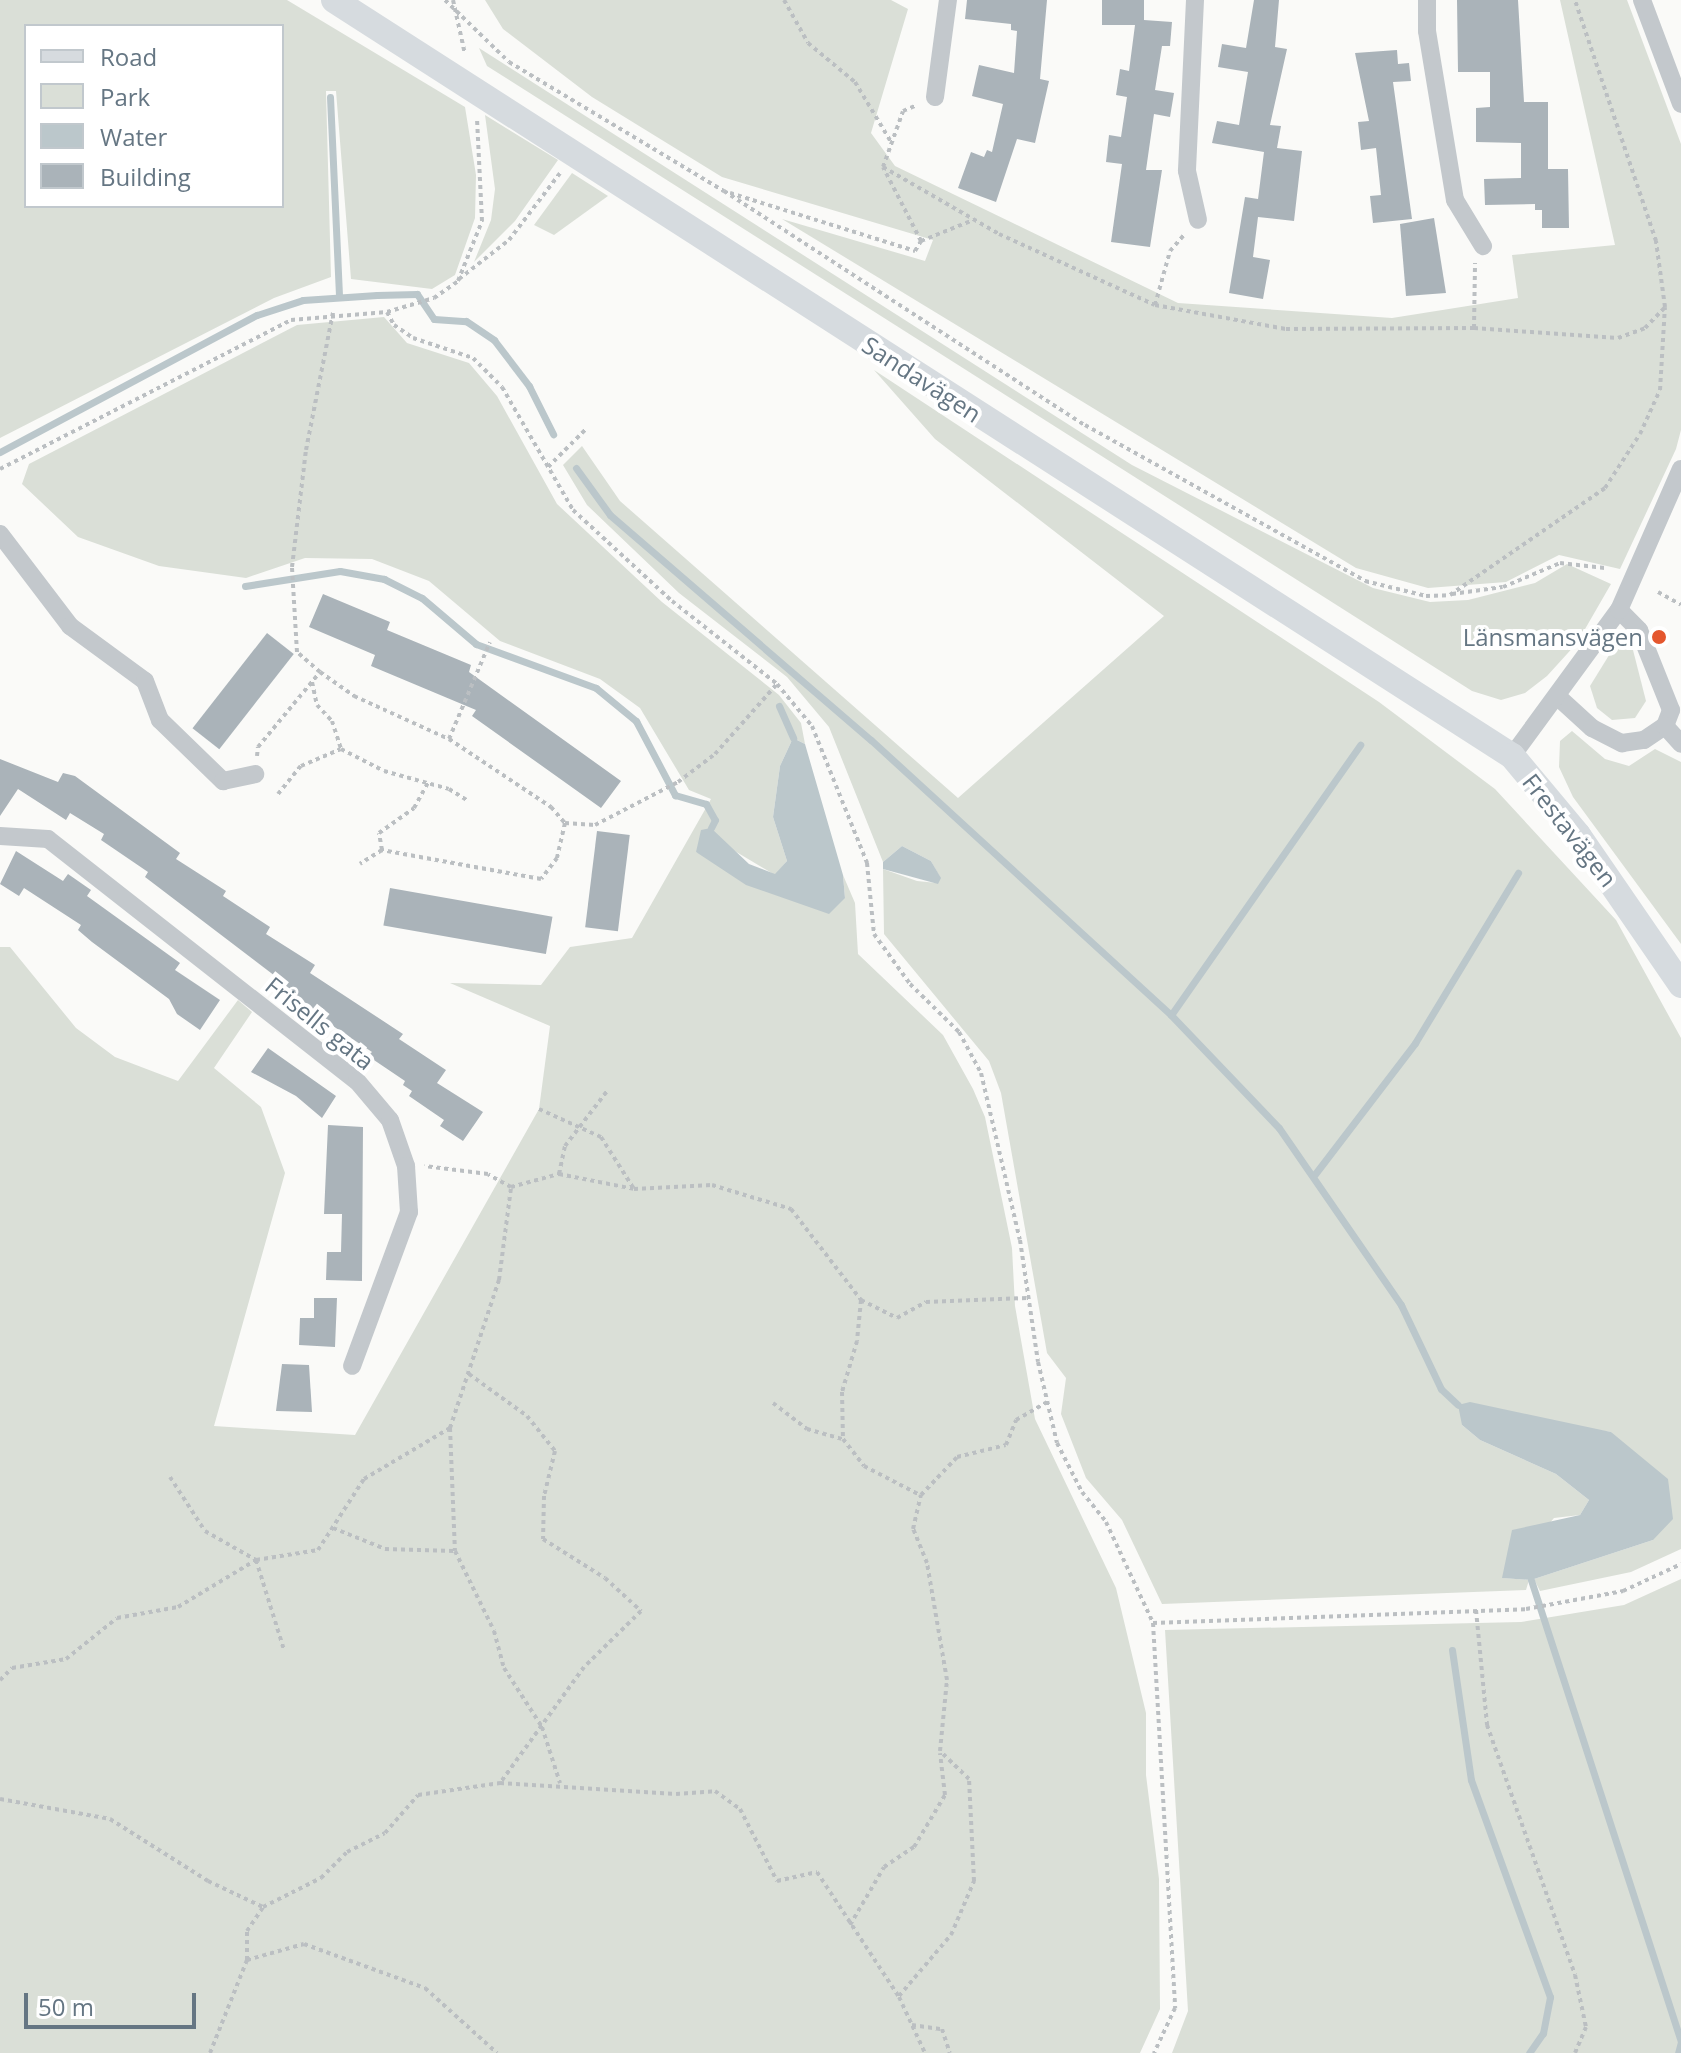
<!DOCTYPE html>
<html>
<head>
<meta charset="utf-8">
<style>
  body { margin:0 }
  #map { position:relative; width:1681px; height:2053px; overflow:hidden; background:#fafaf8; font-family:"Open Sans",sans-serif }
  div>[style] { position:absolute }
  .green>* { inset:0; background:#dadfd7 }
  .water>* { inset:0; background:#bbc7cb }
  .stream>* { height:7px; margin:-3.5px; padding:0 3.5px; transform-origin:3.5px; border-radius:3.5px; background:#bbc7cb }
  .building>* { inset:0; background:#aab3b9; transform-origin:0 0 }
  .path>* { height:4px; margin-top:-2px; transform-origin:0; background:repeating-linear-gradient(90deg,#bbbfc2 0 4px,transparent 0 8px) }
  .street>* { height:18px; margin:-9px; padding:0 9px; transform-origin:9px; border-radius:9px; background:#c3c8cc }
  .secondary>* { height:26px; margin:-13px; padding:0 13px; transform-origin:13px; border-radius:13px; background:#d6dbdf }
  .dots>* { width:22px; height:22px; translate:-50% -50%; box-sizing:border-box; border:4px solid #fff; border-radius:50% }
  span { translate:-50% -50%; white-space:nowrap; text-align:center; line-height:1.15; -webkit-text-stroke:8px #fff; paint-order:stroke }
  .street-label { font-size:24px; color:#657683 }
  .poi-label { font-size:24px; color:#657683 }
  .right { translate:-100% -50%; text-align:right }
  .legend { position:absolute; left:24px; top:24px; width:260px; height:184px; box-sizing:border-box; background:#fff; border:2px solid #c1c8cd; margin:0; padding:10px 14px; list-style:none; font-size:24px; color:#657683 }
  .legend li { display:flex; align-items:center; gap:16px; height:40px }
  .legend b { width:40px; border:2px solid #c1c8cd }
  .scale { position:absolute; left:24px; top:1993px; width:172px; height:36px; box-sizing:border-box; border:4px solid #657683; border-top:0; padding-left:10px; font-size:24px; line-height:28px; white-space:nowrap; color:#657683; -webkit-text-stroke:6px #fff; paint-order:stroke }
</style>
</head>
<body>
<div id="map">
  <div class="green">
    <i style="clip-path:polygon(evenodd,0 0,287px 0,465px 107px,476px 175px,475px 218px,455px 275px,432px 289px,351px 279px,336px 91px,326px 91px,331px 277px,274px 298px,0 438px,0 0,282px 26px,282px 206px,26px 206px,26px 26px,282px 26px)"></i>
    <i style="clip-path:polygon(485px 0,891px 0,908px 9px,871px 133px,895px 166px,1178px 303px,1392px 318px,1518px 298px,1512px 255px,1615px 245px,1560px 0,1627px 0,1681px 144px,1681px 430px,1676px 449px,1620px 569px,1559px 555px,1506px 582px,1428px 588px,1356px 568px,782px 219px,925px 261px,933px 240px,722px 177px,592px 97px,503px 29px)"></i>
    <i style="clip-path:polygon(479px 48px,1132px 465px,1373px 588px,1430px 602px,1468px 600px,1535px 583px,1567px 564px,1611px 584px,1577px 643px,1547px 676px,1525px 693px,1501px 700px,1472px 691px,487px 66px)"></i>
    <i style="clip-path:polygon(485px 115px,558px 160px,515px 221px,474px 262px,491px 220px,495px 189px)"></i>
    <i style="clip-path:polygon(572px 173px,608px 196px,554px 235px,534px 225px)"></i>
    <i style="clip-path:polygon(384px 317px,407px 343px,469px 363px,497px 396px,557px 504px,662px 602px,779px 695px,801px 723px,805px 744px,793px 738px,780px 766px,773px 817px,787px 861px,775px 875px,723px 844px,696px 852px,845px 898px,843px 875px,855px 903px,858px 954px,943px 1035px,973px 1089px,985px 1117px,1012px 1248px,1015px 1306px,1035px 1419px,1116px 1588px,1146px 1713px,1146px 1775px,1159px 1879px,1160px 2009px,1140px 2053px,0 2053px,0 947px,10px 947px,76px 1028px,115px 1057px,178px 1081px,238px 1000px,252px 1012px,214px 1068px,261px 1107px,285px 1173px,214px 1426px,355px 1435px,539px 1109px,550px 1026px,450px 983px,541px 985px,570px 947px,632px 938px,711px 799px,689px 790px,640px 708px,600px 679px,500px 641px,429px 581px,372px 559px,305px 558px,246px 578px,159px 566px,78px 537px,22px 484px,29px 464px,297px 325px)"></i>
    <i style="clip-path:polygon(874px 370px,1379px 702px,1495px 789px,1616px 920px,1681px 1038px,1681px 1549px,1631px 1572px,1540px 1591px,1534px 1579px,1653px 1540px,1611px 1432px,1556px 1424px,1462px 1425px,1480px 1440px,1556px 1474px,1589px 1500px,1580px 1515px,1554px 1518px,1503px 1578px,1529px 1580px,1526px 1590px,1162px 1604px,1122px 1520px,1086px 1478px,1061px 1414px,1066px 1378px,1047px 1353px,1001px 1093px,989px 1061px,884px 934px,883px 869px,917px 881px,937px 883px,940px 877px,931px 861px,902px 846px,883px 862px,829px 727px,787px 677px,679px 593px,587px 505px,563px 465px,582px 446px,620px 501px,958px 798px,1164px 616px,935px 439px)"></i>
    <i style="clip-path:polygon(1619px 639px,1633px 650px,1646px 701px,1635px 718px,1612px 720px,1597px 708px,1590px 686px)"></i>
    <i style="clip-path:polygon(1572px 731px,1605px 759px,1629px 766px,1655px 749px,1681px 762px,1681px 944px,1573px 797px,1559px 767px,1560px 741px)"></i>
    <i style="clip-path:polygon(1681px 1579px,1681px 2053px,1172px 2053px,1188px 2011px,1165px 1630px,1521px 1622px,1624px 1605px)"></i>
  </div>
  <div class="water">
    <i style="clip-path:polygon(793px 738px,805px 744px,843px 875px,845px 898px,829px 914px,746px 885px,696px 852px,701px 830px,711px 828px,749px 864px,775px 874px,787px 861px,773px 817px,780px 766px)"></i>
    <i style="clip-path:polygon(902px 846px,931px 861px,941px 878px,938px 884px,883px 869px,883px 862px)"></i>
    <i style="clip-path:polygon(1470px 1402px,1611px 1432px,1668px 1479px,1673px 1519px,1653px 1540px,1531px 1580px,1502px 1578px,1512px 1530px,1580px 1515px,1589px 1500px,1556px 1474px,1480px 1440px,1462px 1425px,1458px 1405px)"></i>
  </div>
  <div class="stream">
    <i style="left:330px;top:97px;width:200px;rotate:87.4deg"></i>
    <i style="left:0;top:452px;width:291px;rotate:-28.1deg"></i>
    <i style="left:257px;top:315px;width:48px;rotate:-18.1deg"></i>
    <i style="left:303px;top:300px;width:74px;rotate:-3.9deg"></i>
    <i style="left:377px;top:295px;width:40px;rotate:-1.4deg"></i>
    <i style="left:417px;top:294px;width:30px;rotate:56deg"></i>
    <i style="left:434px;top:319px;width:32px;rotate:4deg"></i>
    <i style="left:466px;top:321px;width:34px;rotate:34deg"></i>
    <i style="left:494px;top:340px;width:58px;rotate:52.7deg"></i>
    <i style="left:529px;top:386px;width:54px;rotate:63.4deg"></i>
    <i style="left:576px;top:468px;width:58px;rotate:54.1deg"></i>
    <i style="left:610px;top:515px;width:345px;rotate:40.8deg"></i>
    <i style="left:871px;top:740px;width:407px;rotate:42.5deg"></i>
    <i style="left:1171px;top:1015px;width:156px;rotate:46.3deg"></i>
    <i style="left:1279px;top:1128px;width:215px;rotate:55.4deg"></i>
    <i style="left:1401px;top:1305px;width:93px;rotate:64.5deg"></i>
    <i style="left:1441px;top:1389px;width:23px;rotate:43deg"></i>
    <i style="left:245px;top:586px;width:96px;rotate:-9deg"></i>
    <i style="left:340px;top:571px;width:45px;rotate:10.3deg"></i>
    <i style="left:384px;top:579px;width:42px;rotate:26.6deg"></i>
    <i style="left:422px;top:598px;width:71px;rotate:40.4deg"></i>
    <i style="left:476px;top:644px;width:128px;rotate:20.1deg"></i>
    <i style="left:596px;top:688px;width:52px;rotate:39.5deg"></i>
    <i style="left:636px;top:721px;width:84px;rotate:62.2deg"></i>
    <i style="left:675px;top:795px;width:32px;rotate:16deg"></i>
    <i style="left:706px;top:804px;width:18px;rotate:61deg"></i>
    <i style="left:715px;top:820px;width:9px;rotate:117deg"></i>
    <i style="left:779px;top:706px;width:35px;rotate:66deg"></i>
    <i style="left:1171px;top:1015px;width:330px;rotate:-55deg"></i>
    <i style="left:1315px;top:1174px;width:165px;rotate:-52.6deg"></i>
    <i style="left:1415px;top:1043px;width:199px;rotate:-58.8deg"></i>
    <i style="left:1531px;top:1580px;width:486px;rotate:72deg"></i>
    <i style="left:1681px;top:2042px;width:11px;rotate:105deg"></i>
    <i style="left:1452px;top:1650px;width:131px;rotate:81.7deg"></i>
    <i style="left:1471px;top:1780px;width:231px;rotate:70deg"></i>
    <i style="left:1550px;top:1997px;width:37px;rotate:101deg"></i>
    <i style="left:1543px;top:2033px;width:24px;rotate:125deg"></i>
  </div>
  <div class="building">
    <i style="clip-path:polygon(967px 0,1047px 0,1040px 79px,1049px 81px,1035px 143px,1017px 139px,996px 202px,958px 188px,971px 152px,984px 157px,987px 150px,992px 152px,1003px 104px,972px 96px,979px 65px,1014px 73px,1017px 31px,1011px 30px,1011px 24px,965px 19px)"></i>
    <i style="clip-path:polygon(1102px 0,1144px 0,1144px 20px,1172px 22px,1170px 46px,1162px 46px,1155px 90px,1174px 93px,1170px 117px,1154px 114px,1146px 170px,1162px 170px,1150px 247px,1111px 242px,1122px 164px,1106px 162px,1109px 135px,1121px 137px,1127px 97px,1116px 95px,1120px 69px,1129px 71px,1135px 25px,1102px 25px)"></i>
    <i style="clip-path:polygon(1254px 0,1279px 0,1275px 47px,1287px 49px,1270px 125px,1281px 126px,1277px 148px,1302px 151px,1294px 221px,1258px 217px,1253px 257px,1270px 260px,1263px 299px,1229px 293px,1245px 197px,1258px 199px,1264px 152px,1212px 143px,1217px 121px,1239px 125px,1248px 72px,1218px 67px,1222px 44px,1246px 48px)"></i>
    <i style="clip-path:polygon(1457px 0,1518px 0,1524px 102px,1548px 102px,1548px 169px,1568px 169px,1569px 228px,1542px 228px,1542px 210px,1535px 210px,1535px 204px,1485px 205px,1484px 179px,1521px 178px,1521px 143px,1476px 142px,1476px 108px,1490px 107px,1490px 72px,1458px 72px)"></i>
    <i style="clip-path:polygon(1397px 50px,1398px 64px,1409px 63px,1411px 81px,1393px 82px,1412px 219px,1373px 223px,1370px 196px,1381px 195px,1376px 148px,1361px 150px,1358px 122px,1369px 121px,1355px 53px)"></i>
    <i style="clip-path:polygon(1434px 218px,1446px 293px,1406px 296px,1400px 224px)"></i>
    <i style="clip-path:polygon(323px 594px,390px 622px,387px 630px,471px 665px,469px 672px,621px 781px,601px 808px,472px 716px,476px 710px,371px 666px,375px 655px,309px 627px)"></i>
    <i style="left:267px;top:633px;width:34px;height:121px;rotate:38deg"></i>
    <i style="clip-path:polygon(0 759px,58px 782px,63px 773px,75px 776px,180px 853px,176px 859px,226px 891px,223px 896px,270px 927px,266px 934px,315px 965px,310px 973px,403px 1034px,399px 1039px,446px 1070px,437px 1083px,483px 1112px,463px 1141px,440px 1126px,444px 1120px,409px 1096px,412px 1091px,403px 1085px,405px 1081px,368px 1056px,372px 1052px,279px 990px,283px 985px,275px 976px,145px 877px,148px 872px,101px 840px,104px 834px,70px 813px,66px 820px,18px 789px,0 816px)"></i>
    <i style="left:597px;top:831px;width:33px;height:97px;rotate:7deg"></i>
    <i style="clip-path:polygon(16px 851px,63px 881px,68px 874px,91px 890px,87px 896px,180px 963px,175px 970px,220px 1000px,200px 1030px,177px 1014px,169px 999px,92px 942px,78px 930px,81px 925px,24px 888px,19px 896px,0 884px)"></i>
    <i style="left:390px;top:888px;width:165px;height:38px;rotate:10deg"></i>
    <i style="clip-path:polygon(268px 1048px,336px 1096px,322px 1118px,296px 1096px,251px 1072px)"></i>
    <i style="clip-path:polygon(328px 1125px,363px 1127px,362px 1281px,326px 1280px,327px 1252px,341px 1252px,342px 1214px,324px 1214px)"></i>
    <i style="clip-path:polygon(314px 1298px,337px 1298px,335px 1347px,299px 1345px,300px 1318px,314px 1318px)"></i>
    <i style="clip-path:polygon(282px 1364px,309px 1365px,312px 1412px,276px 1411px)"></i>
  </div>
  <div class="path">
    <i style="left:445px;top:0;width:89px;rotate:44.1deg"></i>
    <i style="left:509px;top:62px;width:251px;rotate:31deg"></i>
    <i style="left:724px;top:191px;width:430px;rotate:33deg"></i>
    <i style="left:1085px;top:425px;width:321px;rotate:29.1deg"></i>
    <i style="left:1365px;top:581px;width:63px;rotate:13.8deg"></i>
    <i style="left:1426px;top:596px;width:24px;rotate:-2deg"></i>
    <i style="left:1450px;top:595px;width:188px;rotate:-34.6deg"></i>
    <i style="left:1605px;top:488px;width:64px;rotate:-57.1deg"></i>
    <i style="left:1640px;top:434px;width:48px;rotate:-65.6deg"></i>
    <i style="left:1660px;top:390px;width:83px;rotate:-86.6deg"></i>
    <i style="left:1665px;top:307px;width:67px;rotate:-97.8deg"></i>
    <i style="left:1656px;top:241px;width:254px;rotate:-108.6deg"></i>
    <i style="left:453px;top:0;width:55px;rotate:77.5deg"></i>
    <i style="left:784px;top:0;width:49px;rotate:60.8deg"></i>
    <i style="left:808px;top:43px;width:61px;rotate:39.7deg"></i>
    <i style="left:855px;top:82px;width:70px;rotate:59deg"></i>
    <i style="left:883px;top:167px;width:134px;rotate:30deg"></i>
    <i style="left:999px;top:234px;width:171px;rotate:24.5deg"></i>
    <i style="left:1155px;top:305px;width:133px;rotate:10.4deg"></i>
    <i style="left:1286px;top:329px;width:188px;rotate:-0.3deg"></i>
    <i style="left:1474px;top:328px;width:144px;rotate:4deg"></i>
    <i style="left:1618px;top:338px;width:29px;rotate:-20deg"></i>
    <i style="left:1645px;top:328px;width:29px;rotate:-46deg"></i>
    <i style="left:730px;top:193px;width:194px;rotate:17.4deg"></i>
    <i style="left:915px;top:251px;width:12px;rotate:-59deg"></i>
    <i style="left:921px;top:241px;width:83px;rotate:-117.2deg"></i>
    <i style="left:883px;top:167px;width:59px;rotate:-70.3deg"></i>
    <i style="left:903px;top:111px;width:15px;rotate:-23deg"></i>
    <i style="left:921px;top:241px;width:56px;rotate:-22deg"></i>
    <i style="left:459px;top:279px;width:63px;rotate:-38deg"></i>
    <i style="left:509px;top:240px;width:84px;rotate:-52.7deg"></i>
    <i style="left:1155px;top:305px;width:56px;rotate:-74.5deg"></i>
    <i style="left:1170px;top:251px;width:23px;rotate:-49deg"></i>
    <i style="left:387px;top:312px;width:15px;rotate:62deg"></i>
    <i style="left:394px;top:325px;width:23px;rotate:34deg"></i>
    <i style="left:413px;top:338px;width:63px;rotate:18.4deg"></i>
    <i style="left:473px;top:358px;width:41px;rotate:45deg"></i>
    <i style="left:502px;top:387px;width:142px;rotate:60deg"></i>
    <i style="left:573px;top:510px;width:134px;rotate:42.6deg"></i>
    <i style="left:672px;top:601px;width:134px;rotate:38.3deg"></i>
    <i style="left:777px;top:684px;width:55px;rotate:50.2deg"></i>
    <i style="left:812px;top:726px;width:148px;rotate:68.1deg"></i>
    <i style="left:867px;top:863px;width:71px;rotate:84.4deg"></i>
    <i style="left:874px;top:934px;width:62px;rotate:54.2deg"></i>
    <i style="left:910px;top:984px;width:69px;rotate:44.4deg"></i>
    <i style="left:959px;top:1032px;width:47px;rotate:61.8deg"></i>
    <i style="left:981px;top:1073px;width:171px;rotate:76.9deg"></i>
    <i style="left:1020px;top:1240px;width:123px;rotate:81.6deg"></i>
    <i style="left:1038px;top:1362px;width:83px;rotate:76.8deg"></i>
    <i style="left:1057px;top:1443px;width:55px;rotate:63deg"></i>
    <i style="left:1082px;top:1492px;width:38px;rotate:51deg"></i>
    <i style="left:1106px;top:1522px;width:111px;rotate:65deg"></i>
    <i style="left:1153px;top:1623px;width:386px;rotate:86.7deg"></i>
    <i style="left:1175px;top:2008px;width:50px;rotate:115deg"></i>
    <i style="left:1474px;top:328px;width:65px;rotate:-89.1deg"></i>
    <i style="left:548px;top:467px;width:55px;rotate:-45deg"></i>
    <i style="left:0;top:469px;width:327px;rotate:-27.1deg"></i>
    <i style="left:291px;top:320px;width:96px;rotate:-4.8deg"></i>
    <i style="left:387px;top:312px;width:49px;rotate:-16.6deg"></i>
    <i style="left:434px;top:298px;width:29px;rotate:-35deg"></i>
    <i style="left:458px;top:281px;width:65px;rotate:-68.2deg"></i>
    <i style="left:482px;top:221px;width:102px;rotate:-92.8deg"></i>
    <i style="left:1658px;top:592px;width:26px;rotate:29deg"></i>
    <i style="left:1452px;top:594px;width:51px;rotate:-7.8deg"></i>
    <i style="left:1503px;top:587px;width:62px;rotate:-22.8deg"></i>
    <i style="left:1560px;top:563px;width:45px;rotate:6.3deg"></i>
    <i style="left:320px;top:672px;width:30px;rotate:-139deg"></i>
    <i style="left:297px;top:652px;width:85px;rotate:-93.4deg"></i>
    <i style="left:292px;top:567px;width:118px;rotate:-83.2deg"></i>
    <i style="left:306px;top:450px;width:140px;rotate:-78.9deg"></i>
    <i style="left:312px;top:682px;width:24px;rotate:78deg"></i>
    <i style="left:317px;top:705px;width:22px;rotate:47deg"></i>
    <i style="left:332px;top:721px;width:29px;rotate:72deg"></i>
    <i style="left:449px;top:739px;width:105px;rotate:-67.1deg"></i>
    <i style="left:257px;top:756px;width:9px;rotate:-84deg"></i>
    <i style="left:258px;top:747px;width:97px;rotate:-50.4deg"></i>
    <i style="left:320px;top:672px;width:42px;rotate:35.2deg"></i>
    <i style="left:354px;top:696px;width:104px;rotate:24.4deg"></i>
    <i style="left:449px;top:739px;width:123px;rotate:33.7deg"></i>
    <i style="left:551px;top:807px;width:21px;rotate:49deg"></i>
    <i style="left:565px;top:823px;width:36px;rotate:103deg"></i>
    <i style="left:557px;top:858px;width:26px;rotate:127deg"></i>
    <i style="left:541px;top:879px;width:162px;rotate:-169.7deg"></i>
    <i style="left:382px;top:850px;width:26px;rotate:148deg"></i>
    <i style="left:278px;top:794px;width:36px;rotate:-51deg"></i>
    <i style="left:301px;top:766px;width:43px;rotate:-23deg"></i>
    <i style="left:341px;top:749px;width:48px;rotate:27.1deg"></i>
    <i style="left:384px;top:771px;width:67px;rotate:15.5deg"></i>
    <i style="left:449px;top:789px;width:22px;rotate:32deg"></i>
    <i style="left:565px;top:823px;width:30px;rotate:4deg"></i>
    <i style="left:595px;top:825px;width:93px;rotate:-27.4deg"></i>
    <i style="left:678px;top:782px;width:46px;rotate:-37.1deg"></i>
    <i style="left:715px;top:754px;width:94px;rotate:-48.5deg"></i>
    <i style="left:382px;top:850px;width:17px;rotate:-100deg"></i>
    <i style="left:379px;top:833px;width:43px;rotate:-35.5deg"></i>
    <i style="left:414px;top:808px;width:29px;rotate:-61deg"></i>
    <i style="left:539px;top:1109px;width:68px;rotate:24.3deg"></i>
    <i style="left:601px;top:1137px;width:62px;rotate:57.6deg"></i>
    <i style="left:634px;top:1189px;width:78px;rotate:-2.9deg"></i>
    <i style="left:712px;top:1185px;width:83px;rotate:16.9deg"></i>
    <i style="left:791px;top:1209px;width:115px;rotate:52.4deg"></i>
    <i style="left:861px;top:1300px;width:40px;rotate:26.6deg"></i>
    <i style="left:897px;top:1318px;width:33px;rotate:-29deg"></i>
    <i style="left:926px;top:1302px;width:101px;rotate:-2.3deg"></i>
    <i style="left:559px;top:1174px;width:29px;rotate:-78deg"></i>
    <i style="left:565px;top:1146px;width:69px;rotate:-52.6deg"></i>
    <i style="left:511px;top:1187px;width:50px;rotate:-15.2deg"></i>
    <i style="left:559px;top:1174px;width:76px;rotate:11.3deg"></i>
    <i style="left:861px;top:1300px;width:41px;rotate:95.6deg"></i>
    <i style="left:857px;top:1341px;width:53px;rotate:106.4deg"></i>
    <i style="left:842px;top:1392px;width:47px;rotate:88.8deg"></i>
    <i style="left:843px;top:1439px;width:34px;rotate:52deg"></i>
    <i style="left:864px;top:1466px;width:63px;rotate:27.4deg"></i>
    <i style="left:469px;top:1374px;width:72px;rotate:35.9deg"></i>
    <i style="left:527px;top:1416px;width:45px;rotate:51.3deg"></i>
    <i style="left:555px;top:1451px;width:46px;rotate:103.7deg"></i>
    <i style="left:544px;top:1496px;width:43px;rotate:91.3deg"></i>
    <i style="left:543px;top:1539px;width:73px;rotate:32.2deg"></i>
    <i style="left:605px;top:1578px;width:49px;rotate:42.5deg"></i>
    <i style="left:641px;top:1611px;width:80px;rotate:135.5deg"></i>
    <i style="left:584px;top:1667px;width:143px;rotate:125.9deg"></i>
    <i style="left:773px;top:1403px;width:43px;rotate:37.4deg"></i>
    <i style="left:807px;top:1429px;width:37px;rotate:16deg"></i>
    <i style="left:450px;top:1428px;width:123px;rotate:87.7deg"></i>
    <i style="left:455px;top:1551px;width:89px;rotate:64deg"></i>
    <i style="left:494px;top:1631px;width:38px;rotate:75deg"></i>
    <i style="left:504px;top:1668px;width:70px;rotate:57.2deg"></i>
    <i style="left:542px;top:1727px;width:59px;rotate:72.2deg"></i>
    <i style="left:170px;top:1477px;width:64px;rotate:57.1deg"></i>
    <i style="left:205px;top:1531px;width:59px;rotate:29.6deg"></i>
    <i style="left:256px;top:1560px;width:94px;rotate:72.7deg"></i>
    <i style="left:333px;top:1528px;width:56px;rotate:22deg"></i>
    <i style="left:385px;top:1549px;width:69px;rotate:1.7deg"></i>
    <i style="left:1476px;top:1610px;width:116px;rotate:84.5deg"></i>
    <i style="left:1487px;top:1725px;width:265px;rotate:70.6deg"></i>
    <i style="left:1575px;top:1975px;width:53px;rotate:78.1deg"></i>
    <i style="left:1586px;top:2027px;width:28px;rotate:113deg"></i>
    <i style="left:1153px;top:1623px;width:373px;rotate:-2.1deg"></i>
    <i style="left:1526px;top:1609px;width:99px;rotate:-10.5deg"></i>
    <i style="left:1623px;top:1591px;width:64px;rotate:-25deg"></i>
    <i style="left:0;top:1680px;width:17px;rotate:-45deg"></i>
    <i style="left:12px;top:1668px;width:55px;rotate:-9.5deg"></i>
    <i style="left:66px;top:1659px;width:65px;rotate:-38.8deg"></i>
    <i style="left:117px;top:1618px;width:62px;rotate:-10.2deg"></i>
    <i style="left:178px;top:1607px;width:91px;rotate:-31.1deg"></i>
    <i style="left:256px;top:1560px;width:63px;rotate:-9.2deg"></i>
    <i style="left:318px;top:1550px;width:85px;rotate:-57.1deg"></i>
    <i style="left:364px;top:1479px;width:100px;rotate:-30.7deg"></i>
    <i style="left:450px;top:1428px;width:156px;rotate:-71.7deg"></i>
    <i style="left:499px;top:1280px;width:94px;rotate:-82.6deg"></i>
    <i style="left:511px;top:1187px;width:26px;rotate:-151deg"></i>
    <i style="left:488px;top:1174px;width:64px;rotate:-172.9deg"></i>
    <i style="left:0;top:1799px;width:112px;rotate:10.3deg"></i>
    <i style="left:110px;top:1819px;width:116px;rotate:32.3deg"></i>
    <i style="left:208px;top:1881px;width:61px;rotate:25.3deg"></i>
    <i style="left:263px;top:1907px;width:65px;rotate:-26.6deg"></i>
    <i style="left:321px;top:1878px;width:37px;rotate:-45deg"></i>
    <i style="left:347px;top:1852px;width:42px;rotate:-26.6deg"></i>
    <i style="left:385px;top:1833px;width:50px;rotate:-49deg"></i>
    <i style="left:418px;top:1795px;width:83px;rotate:-8.3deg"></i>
    <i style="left:500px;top:1783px;width:176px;rotate:3.6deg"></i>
    <i style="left:676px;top:1794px;width:39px;rotate:-4deg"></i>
    <i style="left:715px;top:1791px;width:31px;rotate:36deg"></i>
    <i style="left:740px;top:1809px;width:81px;rotate:62.8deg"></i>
    <i style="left:777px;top:1881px;width:41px;rotate:-12.7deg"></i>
    <i style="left:817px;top:1872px;width:149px;rotate:56.7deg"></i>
    <i style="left:899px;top:1997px;width:62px;rotate:65.1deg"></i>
    <i style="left:850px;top:1925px;width:67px;rotate:-59.6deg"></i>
    <i style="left:884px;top:1867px;width:36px;rotate:-34deg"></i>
    <i style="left:914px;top:1847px;width:61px;rotate:-59.2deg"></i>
    <i style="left:945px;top:1795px;width:42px;rotate:-96.8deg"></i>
    <i style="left:247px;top:1960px;width:59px;rotate:-15.7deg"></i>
    <i style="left:304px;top:1944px;width:129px;rotate:20deg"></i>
    <i style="left:425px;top:1988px;width:97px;rotate:42.1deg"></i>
    <i style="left:899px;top:1996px;width:80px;rotate:-49.6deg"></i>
    <i style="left:951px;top:1935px;width:59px;rotate:-66.9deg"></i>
    <i style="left:974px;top:1881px;width:102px;rotate:-92.8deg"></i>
    <i style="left:969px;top:1779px;width:40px;rotate:-136deg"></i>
    <i style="left:940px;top:1751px;width:71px;rotate:-84.4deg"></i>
    <i style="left:947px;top:1680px;width:119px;rotate:-99.7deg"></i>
    <i style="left:927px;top:1563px;width:37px;rotate:-112deg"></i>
    <i style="left:913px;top:1529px;width:35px;rotate:-77deg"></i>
    <i style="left:921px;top:1495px;width:52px;rotate:-46.5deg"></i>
    <i style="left:957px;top:1457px;width:50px;rotate:-13.8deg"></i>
    <i style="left:1006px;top:1445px;width:27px;rotate:-68deg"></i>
    <i style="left:1016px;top:1420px;width:36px;rotate:-30deg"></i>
    <i style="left:912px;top:2025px;width:30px;rotate:8deg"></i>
    <i style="left:942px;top:2029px;width:25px;rotate:72deg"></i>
    <i style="left:210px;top:2053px;width:100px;rotate:-68.3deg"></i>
    <i style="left:247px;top:1960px;width:29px;rotate:-90deg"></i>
    <i style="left:247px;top:1931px;width:29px;rotate:-56deg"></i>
  </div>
  <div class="street">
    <i style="left:1195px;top:0;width:171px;rotate:92.7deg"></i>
    <i style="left:1187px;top:171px;width:50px;rotate:77.3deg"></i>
    <i style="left:1427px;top:0;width:31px;rotate:90deg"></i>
    <i style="left:1427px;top:31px;width:171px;rotate:80.6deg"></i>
    <i style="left:1455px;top:200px;width:54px;rotate:58.7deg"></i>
    <i style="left:1642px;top:0;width:111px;rotate:69.4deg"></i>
    <i style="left:935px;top:97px;width:98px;rotate:-82.4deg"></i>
    <i style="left:0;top:534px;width:116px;rotate:52.7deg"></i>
    <i style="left:70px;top:626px;width:93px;rotate:36.3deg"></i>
    <i style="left:145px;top:681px;width:42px;rotate:69deg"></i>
    <i style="left:160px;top:720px;width:88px;rotate:44.1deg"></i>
    <i style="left:223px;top:781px;width:33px;rotate:-12deg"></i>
    <i style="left:1558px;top:697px;width:46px;rotate:42.4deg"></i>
    <i style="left:1592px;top:728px;width:34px;rotate:27deg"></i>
    <i style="left:1622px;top:743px;width:22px;rotate:-8deg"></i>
    <i style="left:1644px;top:740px;width:25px;rotate:-34deg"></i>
    <i style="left:1665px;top:726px;width:17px;rotate:-69deg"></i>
    <i style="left:1671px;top:710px;width:86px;rotate:-111.8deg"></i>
    <i style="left:1639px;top:630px;width:28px;rotate:-135deg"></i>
    <i style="left:1665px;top:726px;width:24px;rotate:48deg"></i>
    <i style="left:1512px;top:756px;width:181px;rotate:-53.8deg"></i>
    <i style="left:1619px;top:610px;width:154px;rotate:-66.3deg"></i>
    <i style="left:0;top:836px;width:48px;rotate:3.6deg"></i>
    <i style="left:48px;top:839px;width:392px;rotate:38.1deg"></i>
    <i style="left:357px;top:1081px;width:51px;rotate:49.8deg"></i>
    <i style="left:390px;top:1120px;width:49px;rotate:70.8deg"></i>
    <i style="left:406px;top:1166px;width:46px;rotate:86.3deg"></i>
    <i style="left:409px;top:1212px;width:164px;rotate:110.3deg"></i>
  </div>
  <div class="secondary">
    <i style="left:334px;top:0;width:1400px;rotate:32.69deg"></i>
    <i style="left:1512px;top:756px;width:103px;rotate:50.1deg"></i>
    <i style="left:1578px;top:835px;width:182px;rotate:55.5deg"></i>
  </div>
  <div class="dots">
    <i style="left:1659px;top:637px;background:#e4572e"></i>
  </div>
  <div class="street-label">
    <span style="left:922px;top:379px;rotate:33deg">Sandavägen</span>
    <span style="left:1570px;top:830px;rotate:52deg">Frestavägen</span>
    <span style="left:320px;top:1023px;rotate:39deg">Frisells gata</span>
  </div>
  <div class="poi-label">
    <span class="right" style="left:1643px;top:637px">Länsmansvägen</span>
  </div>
  <ul class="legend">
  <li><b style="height:10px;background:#d6dbdf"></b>Road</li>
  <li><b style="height:22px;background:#dadfd7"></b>Park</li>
  <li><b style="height:22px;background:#bbc7cb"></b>Water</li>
  <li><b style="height:22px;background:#aab3b9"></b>Building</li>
  </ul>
  <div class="scale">50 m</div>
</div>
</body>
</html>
